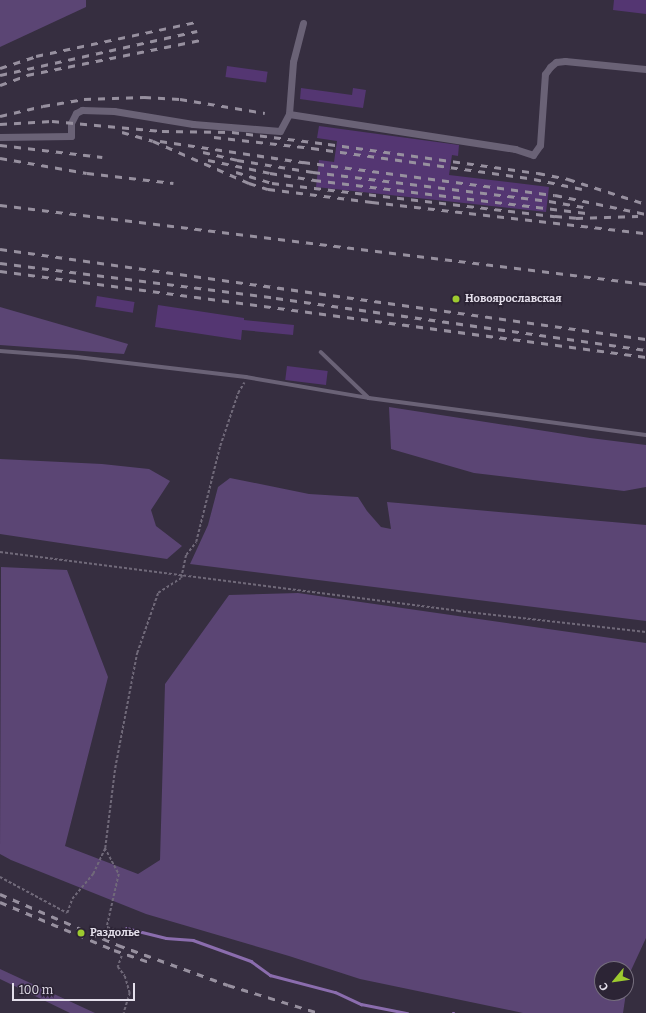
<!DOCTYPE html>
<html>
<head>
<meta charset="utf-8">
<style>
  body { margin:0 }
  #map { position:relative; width:646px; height:1013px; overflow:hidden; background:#362e40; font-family:Bitter,serif }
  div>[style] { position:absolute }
  .green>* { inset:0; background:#5b4574 }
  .stream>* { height:2.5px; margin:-1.25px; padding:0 1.25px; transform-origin:1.25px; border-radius:1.25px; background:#8b6dae }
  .building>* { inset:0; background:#543672; transform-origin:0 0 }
  .path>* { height:1.5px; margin-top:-0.75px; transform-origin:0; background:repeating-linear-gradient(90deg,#706979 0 3px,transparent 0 5px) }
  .lane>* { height:3.5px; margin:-1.75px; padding:0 1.75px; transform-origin:1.75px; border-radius:1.75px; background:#6a6276 }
  .street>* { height:7px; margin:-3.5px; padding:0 3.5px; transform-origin:3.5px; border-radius:3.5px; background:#6a6276 }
  .rail>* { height:2.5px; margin-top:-1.25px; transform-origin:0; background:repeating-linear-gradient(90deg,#97909f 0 7px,transparent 0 14px) }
  .dots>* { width:11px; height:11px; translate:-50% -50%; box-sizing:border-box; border:2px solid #2c2435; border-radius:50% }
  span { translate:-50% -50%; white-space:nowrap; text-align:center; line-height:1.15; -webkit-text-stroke:3px #2c2435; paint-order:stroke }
  .poi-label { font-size:11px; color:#e4dfeb; font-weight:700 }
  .left { translate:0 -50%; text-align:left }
  .north { position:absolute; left:594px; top:961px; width:40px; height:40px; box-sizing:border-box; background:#2c2435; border:1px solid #766f7e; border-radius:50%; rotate:241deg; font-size:11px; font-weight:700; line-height:16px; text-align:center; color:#e4dfeb }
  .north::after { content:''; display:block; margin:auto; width:14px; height:18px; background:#9dca2f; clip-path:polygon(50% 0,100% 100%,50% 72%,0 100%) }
  .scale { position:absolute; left:12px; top:983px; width:123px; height:18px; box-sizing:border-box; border:2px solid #e4dfeb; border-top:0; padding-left:5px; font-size:12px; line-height:14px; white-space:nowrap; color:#e4dfeb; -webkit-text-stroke:3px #2c2435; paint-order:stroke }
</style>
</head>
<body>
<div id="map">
  <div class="green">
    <i style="clip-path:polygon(0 0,86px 0,86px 7px,0 47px)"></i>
    <i style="clip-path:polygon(0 308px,0 307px,128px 344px,124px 354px,0 345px)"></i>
    <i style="clip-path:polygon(389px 407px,590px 438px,646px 445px,646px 487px,624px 491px,474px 473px,391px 449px)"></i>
    <i style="clip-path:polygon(0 459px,102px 464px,149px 469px,170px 481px,151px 510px,156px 526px,182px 546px,167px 559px,0 534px)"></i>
    <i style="clip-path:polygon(230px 478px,309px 494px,358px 497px,367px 511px,381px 527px,391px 529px,387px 502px,646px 525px,646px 621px,190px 564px,208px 525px,218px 487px)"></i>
    <i style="clip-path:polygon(1px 567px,67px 570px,108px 677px,65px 846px,138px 874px,160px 860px,165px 684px,229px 595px,298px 593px,646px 643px,646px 938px,627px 979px,626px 990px,626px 969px,602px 969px,602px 993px,626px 993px,623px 1013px,523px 1013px,360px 979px,289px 956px,146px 914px,11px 860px,0 854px)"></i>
    <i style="clip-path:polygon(0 969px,95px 1013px,70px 1013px,0 979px)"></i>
  </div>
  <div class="stream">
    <i style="left:126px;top:928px;width:41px;rotate:14deg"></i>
    <i style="left:166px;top:938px;width:27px;rotate:4deg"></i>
    <i style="left:193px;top:940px;width:62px;rotate:19.9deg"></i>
    <i style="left:251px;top:961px;width:24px;rotate:36deg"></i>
    <i style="left:270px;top:975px;width:67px;rotate:14.7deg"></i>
    <i style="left:335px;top:992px;width:29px;rotate:25deg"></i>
    <i style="left:361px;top:1004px;width:47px;rotate:11.1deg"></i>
    <i style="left:453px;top:1013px;width:1px"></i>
  </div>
  <div class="building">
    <i style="clip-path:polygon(614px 0,646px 0,646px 14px,613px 10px)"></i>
    <i style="left:227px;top:66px;width:41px;height:11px;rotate:8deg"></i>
    <i style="clip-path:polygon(301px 88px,352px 95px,353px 88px,366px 90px,363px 108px,300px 99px)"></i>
    <i style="clip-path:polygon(319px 126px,459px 145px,458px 156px,452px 155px,449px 175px,549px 187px,546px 212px,316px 187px,319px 160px,334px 162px,337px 141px,317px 138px)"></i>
    <i style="left:97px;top:296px;width:38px;height:11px;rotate:9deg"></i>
    <i style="clip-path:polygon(158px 305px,244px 318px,244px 320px,294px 325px,293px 335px,242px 330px,241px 340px,155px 327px)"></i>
    <i style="left:287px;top:366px;width:41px;height:14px;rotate:7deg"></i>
  </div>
  <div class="path">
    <i style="left:0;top:552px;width:462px;rotate:7.3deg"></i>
    <i style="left:458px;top:611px;width:189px;rotate:6.4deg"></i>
    <i style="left:105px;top:848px;width:30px;rotate:62deg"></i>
    <i style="left:119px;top:874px;width:54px;rotate:102.8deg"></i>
    <i style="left:107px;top:927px;width:21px;rotate:23deg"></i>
    <i style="left:0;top:877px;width:76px;rotate:28.2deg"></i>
    <i style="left:67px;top:913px;width:15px;rotate:-70deg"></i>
    <i style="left:72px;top:899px;width:33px;rotate:-50deg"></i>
    <i style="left:93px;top:874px;width:29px;rotate:-65deg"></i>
    <i style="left:105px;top:848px;width:81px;rotate:-82.9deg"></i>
    <i style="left:115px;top:768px;width:117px;rotate:-79.2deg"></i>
    <i style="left:137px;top:653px;width:64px;rotate:-70.7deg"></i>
    <i style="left:158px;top:593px;width:27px;rotate:-33deg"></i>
    <i style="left:181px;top:578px;width:24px;rotate:-78deg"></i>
    <i style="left:186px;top:555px;width:16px;rotate:-52deg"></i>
    <i style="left:196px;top:542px;width:99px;rotate:-76deg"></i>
    <i style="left:220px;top:446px;width:56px;rotate:-71.2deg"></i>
    <i style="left:238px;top:393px;width:12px;rotate:-59deg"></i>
    <i style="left:122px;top:956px;width:12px;rotate:110deg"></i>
    <i style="left:118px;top:967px;width:11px;rotate:52deg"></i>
    <i style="left:125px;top:976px;width:18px;rotate:74deg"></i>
    <i style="left:130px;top:993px;width:21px;rotate:107deg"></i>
  </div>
  <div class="lane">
    <i style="left:0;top:351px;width:77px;rotate:4.5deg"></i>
    <i style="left:77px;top:357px;width:170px;rotate:6.7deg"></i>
    <i style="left:246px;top:377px;width:125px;rotate:9.7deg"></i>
    <i style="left:321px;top:352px;width:66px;rotate:43.8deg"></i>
    <i style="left:369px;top:398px;width:279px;rotate:7.6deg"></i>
  </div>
  <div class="street">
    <i style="left:303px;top:23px;width:40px;rotate:104.4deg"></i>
    <i style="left:293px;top:62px;width:52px;rotate:94.4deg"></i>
    <i style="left:289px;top:114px;width:229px;rotate:8.8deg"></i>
    <i style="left:515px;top:149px;width:19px;rotate:18deg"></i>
    <i style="left:533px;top:155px;width:12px;rotate:-55deg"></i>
    <i style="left:540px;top:145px;width:71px;rotate:-86deg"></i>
    <i style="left:545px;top:74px;width:9px;rotate:-54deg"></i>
    <i style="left:550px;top:67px;width:8px;rotate:-40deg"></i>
    <i style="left:556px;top:62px;width:9px;rotate:-6deg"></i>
    <i style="left:565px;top:61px;width:81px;rotate:5.6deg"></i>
    <i style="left:0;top:137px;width:71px;rotate:-0.8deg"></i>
    <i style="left:71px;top:136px;width:13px;rotate:-90deg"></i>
    <i style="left:71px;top:123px;width:11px;rotate:-63deg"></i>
    <i style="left:76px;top:113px;width:7px;rotate:-27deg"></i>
    <i style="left:82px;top:110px;width:32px;rotate:2deg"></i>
    <i style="left:114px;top:111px;width:80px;rotate:9.3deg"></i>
    <i style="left:193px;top:124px;width:87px;rotate:4.6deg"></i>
    <i style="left:280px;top:131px;width:19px;rotate:-62deg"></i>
  </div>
  <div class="rail">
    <i style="left:0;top:68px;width:38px;rotate:-18deg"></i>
    <i style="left:36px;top:56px;width:164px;rotate:-12deg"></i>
    <i style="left:0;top:75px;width:202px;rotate:-12.6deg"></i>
    <i style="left:0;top:85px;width:29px;rotate:-20deg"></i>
    <i style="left:27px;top:75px;width:177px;rotate:-11.4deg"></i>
    <i style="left:0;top:116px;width:44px;rotate:-13.1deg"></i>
    <i style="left:43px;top:106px;width:42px;rotate:-9.7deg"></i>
    <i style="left:84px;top:99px;width:60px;rotate:-1.9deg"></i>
    <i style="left:144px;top:97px;width:36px;rotate:3deg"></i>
    <i style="left:180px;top:99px;width:86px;rotate:9.4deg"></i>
    <i style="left:0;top:124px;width:52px;rotate:-3.3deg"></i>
    <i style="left:52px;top:121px;width:110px;rotate:5.2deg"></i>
    <i style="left:162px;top:131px;width:70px;rotate:0.8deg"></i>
    <i style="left:232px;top:132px;width:97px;rotate:7.1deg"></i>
    <i style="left:328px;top:144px;width:212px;rotate:7.9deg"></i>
    <i style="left:538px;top:173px;width:31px;rotate:11deg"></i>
    <i style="left:568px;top:179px;width:82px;rotate:17.8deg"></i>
    <i style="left:122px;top:132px;width:32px;rotate:16deg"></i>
    <i style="left:153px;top:141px;width:105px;rotate:23.6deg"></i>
    <i style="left:249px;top:183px;width:20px;rotate:18deg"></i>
    <i style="left:268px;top:189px;width:105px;rotate:7.1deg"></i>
    <i style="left:372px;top:202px;width:276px;rotate:6.5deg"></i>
    <i style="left:214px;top:137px;width:99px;rotate:6.4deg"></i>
    <i style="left:312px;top:148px;width:224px;rotate:7.9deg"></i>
    <i style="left:534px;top:179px;width:49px;rotate:11.8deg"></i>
    <i style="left:160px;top:141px;width:145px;rotate:8.4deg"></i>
    <i style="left:303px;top:162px;width:254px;rotate:7.5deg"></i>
    <i style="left:555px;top:195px;width:93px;rotate:11.8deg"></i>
    <i style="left:0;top:145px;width:103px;rotate:6.7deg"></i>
    <i style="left:203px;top:152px;width:35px;rotate:13deg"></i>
    <i style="left:237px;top:160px;width:77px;rotate:9deg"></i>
    <i style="left:313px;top:172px;width:238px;rotate:7deg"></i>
    <i style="left:549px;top:201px;width:35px;rotate:10deg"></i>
    <i style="left:0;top:158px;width:88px;rotate:9.8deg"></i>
    <i style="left:87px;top:173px;width:87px;rotate:6.6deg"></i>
    <i style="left:208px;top:160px;width:63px;rotate:11.8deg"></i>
    <i style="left:270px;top:173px;width:45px;rotate:9deg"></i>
    <i style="left:314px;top:180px;width:276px;rotate:6.9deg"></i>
    <i style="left:236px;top:172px;width:38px;rotate:17deg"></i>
    <i style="left:272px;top:183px;width:285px;rotate:6.7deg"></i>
    <i style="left:555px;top:216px;width:21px;rotate:5deg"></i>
    <i style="left:576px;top:218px;width:62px;rotate:-1.8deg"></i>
    <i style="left:0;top:205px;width:651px;rotate:6.97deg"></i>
    <i style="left:0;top:249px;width:652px;rotate:7.93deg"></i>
    <i style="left:0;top:263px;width:278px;rotate:7.2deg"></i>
    <i style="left:276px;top:298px;width:374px;rotate:8deg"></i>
    <i style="left:0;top:271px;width:652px;rotate:7.58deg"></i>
    <i style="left:0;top:894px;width:129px;rotate:23.4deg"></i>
    <i style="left:118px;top:945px;width:117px;rotate:20deg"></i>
    <i style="left:228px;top:985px;width:95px;rotate:17.1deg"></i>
    <i style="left:0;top:902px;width:124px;rotate:22.8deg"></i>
    <i style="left:114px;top:950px;width:40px;rotate:18.9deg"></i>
  </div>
  <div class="dots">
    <i style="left:456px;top:299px;background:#9dca2f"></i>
    <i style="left:81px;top:933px;background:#9dca2f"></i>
  </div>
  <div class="poi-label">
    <span class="left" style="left:465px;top:299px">Новоярославская</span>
    <span class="left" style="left:90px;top:933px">Раздолье</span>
  </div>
  <div class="north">С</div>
  <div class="scale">100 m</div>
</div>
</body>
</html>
